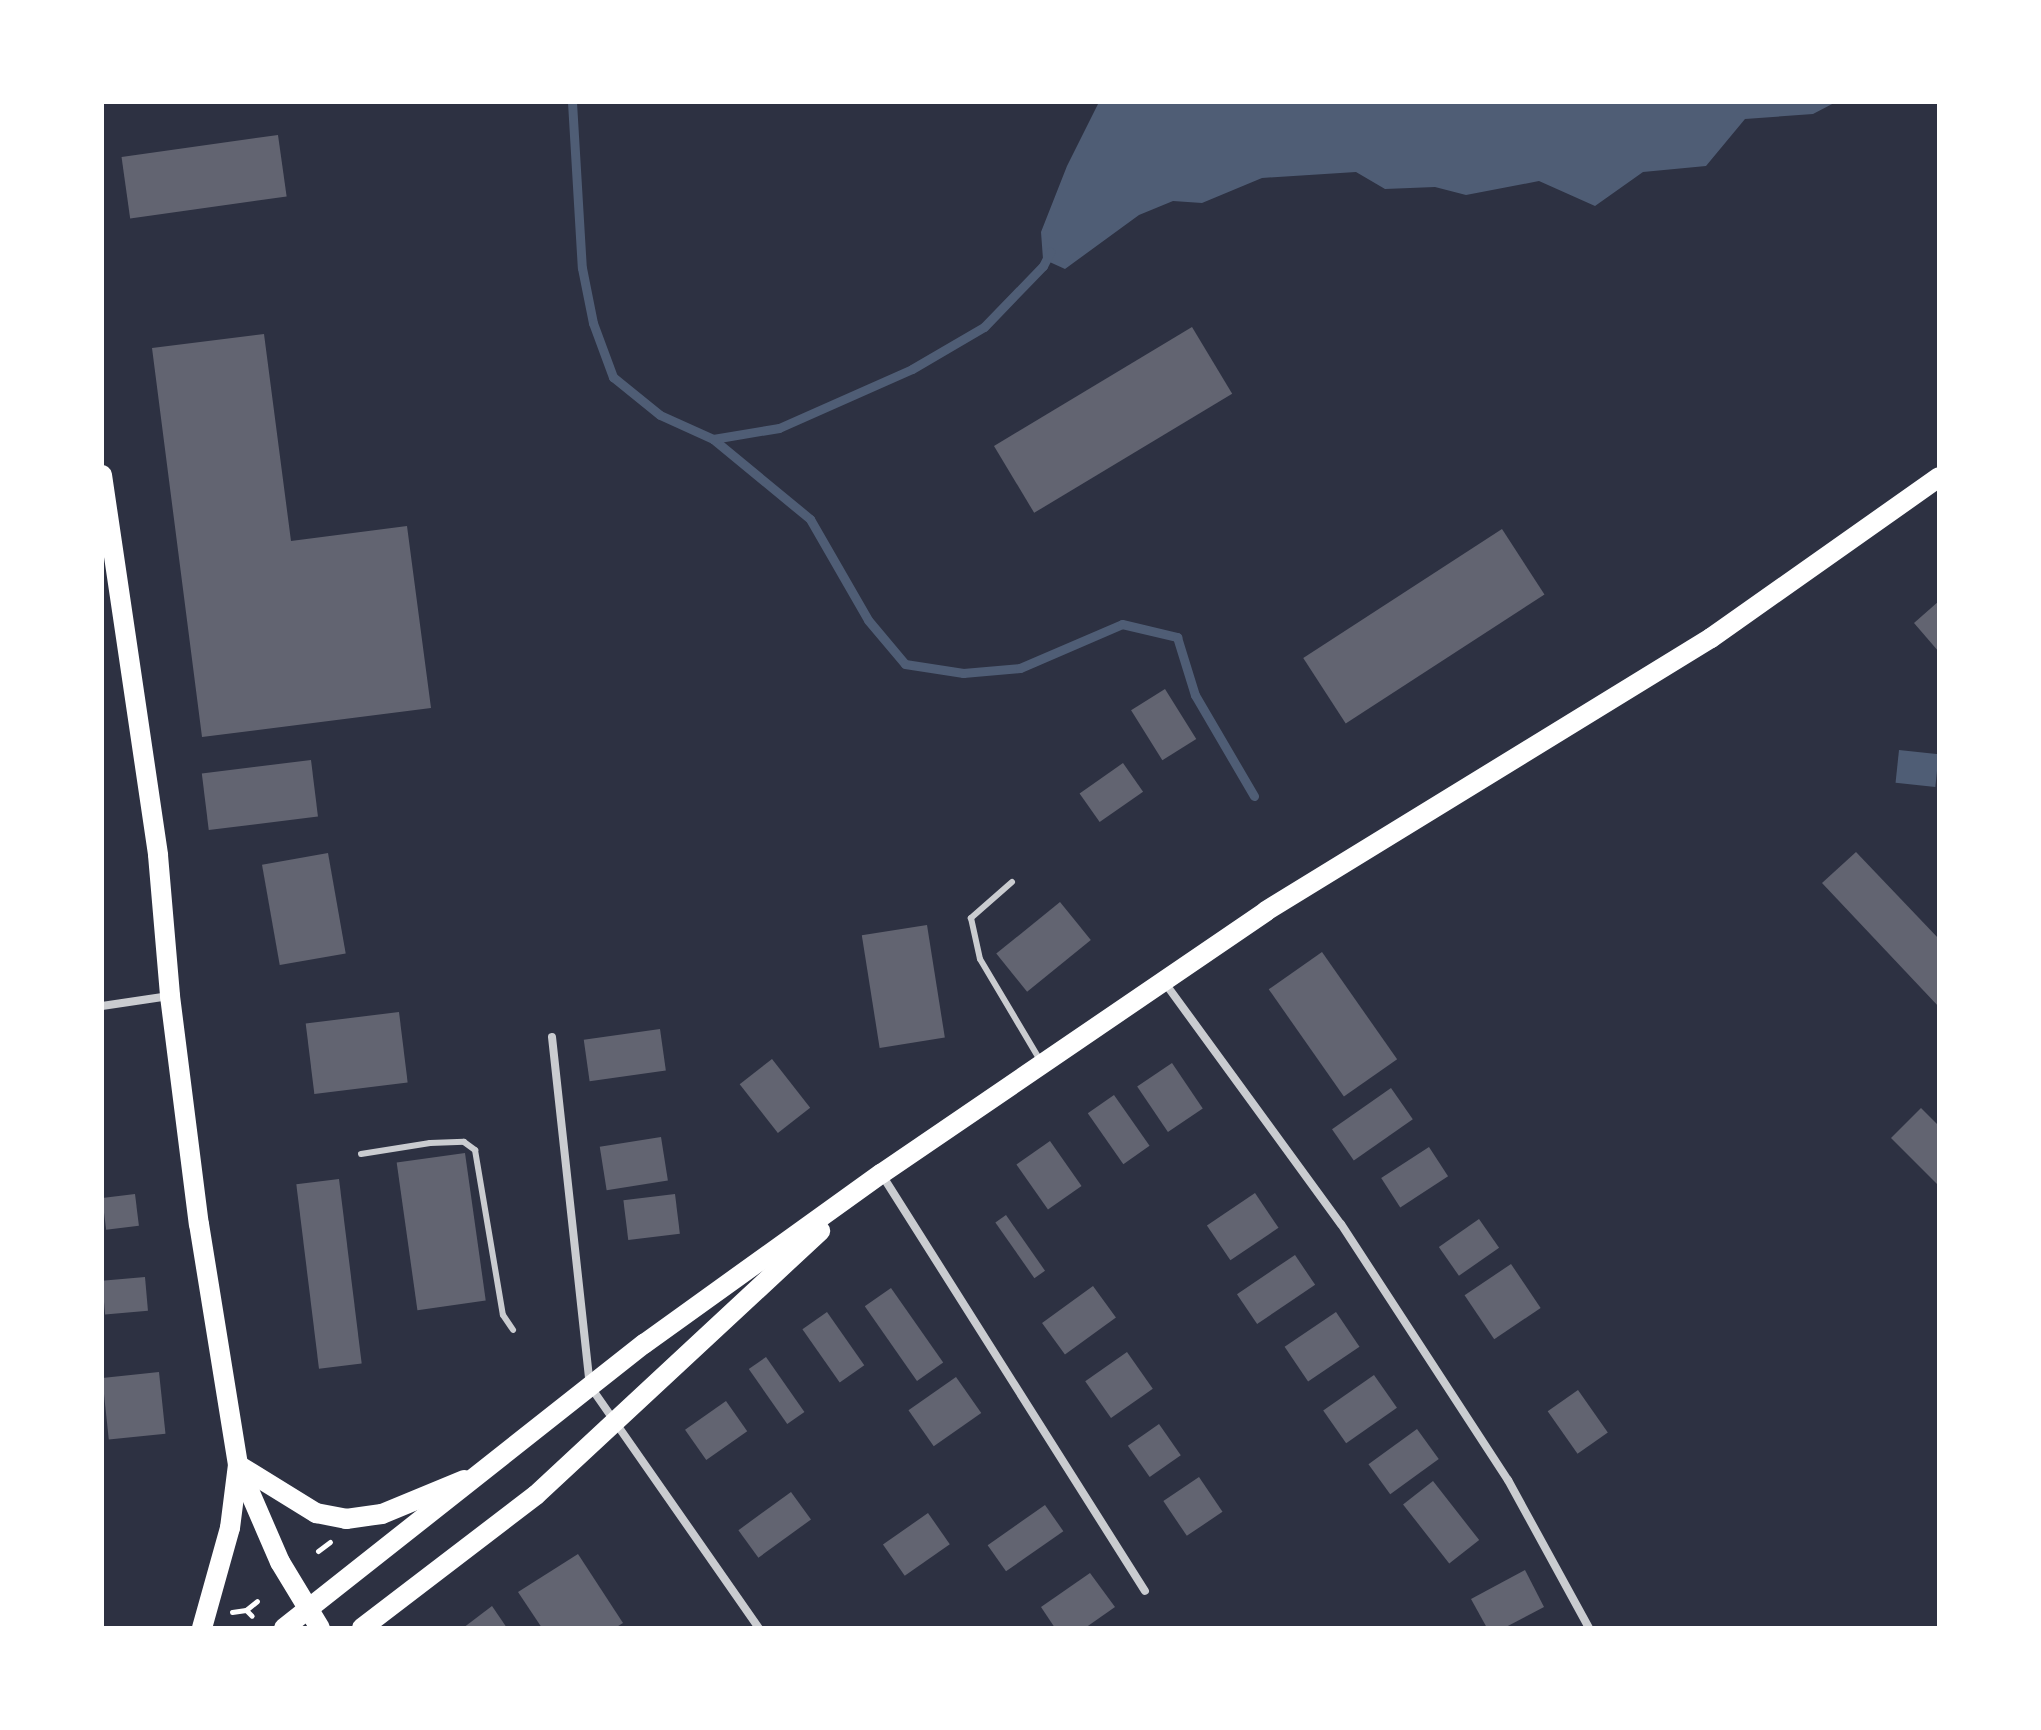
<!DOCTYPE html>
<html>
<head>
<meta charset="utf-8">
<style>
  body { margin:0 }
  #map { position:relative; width:2041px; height:1730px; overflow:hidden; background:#2d3142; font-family:Raleway,sans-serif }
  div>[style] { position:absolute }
  .water>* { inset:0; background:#4f5d75; transform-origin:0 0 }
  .stream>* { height:9px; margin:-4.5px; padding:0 4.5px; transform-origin:4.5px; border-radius:4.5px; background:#4f5d75 }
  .building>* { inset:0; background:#626471; transform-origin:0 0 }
  .path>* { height:5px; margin:-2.5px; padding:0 2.5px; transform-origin:2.5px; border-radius:2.5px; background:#fff }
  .service>* { height:6px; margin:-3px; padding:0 3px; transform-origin:3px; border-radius:3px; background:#caccd0 }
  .minor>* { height:8px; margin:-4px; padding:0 4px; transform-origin:4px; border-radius:4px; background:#caccd0 }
  .primary>* { height:20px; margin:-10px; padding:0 10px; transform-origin:10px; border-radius:10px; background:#fff }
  span { translate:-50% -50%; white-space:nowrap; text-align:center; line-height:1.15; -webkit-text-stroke:8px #fff; paint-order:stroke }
  .frame { position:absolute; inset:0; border:104px solid #fff; pointer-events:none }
</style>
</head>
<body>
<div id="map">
  <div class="water">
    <i style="clip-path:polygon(1099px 102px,1836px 102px,1813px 114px,1745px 119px,1706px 166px,1643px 172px,1595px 206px,1539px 181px,1466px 195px,1435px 187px,1385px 189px,1356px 172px,1262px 178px,1202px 203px,1173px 201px,1139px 215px,1065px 269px,1043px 259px,1041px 232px,1067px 166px)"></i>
    <i style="left:1899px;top:750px;width:40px;height:33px;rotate:6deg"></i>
  </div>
  <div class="stream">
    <i style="left:572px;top:102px;width:166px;rotate:86.6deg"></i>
    <i style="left:582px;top:268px;width:56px;rotate:78.7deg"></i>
    <i style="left:593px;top:323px;width:58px;rotate:69.7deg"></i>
    <i style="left:613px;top:377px;width:60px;rotate:39deg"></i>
    <i style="left:660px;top:415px;width:58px;rotate:24.4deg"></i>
    <i style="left:713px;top:439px;width:126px;rotate:39.5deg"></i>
    <i style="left:810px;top:519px;width:116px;rotate:60.1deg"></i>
    <i style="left:868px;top:620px;width:57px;rotate:49.9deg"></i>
    <i style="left:905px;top:664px;width:59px;rotate:8.8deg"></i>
    <i style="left:963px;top:673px;width:57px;rotate:-5deg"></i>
    <i style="left:1020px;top:668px;width:111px;rotate:-23.3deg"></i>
    <i style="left:1122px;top:624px;width:57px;rotate:13.3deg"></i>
    <i style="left:1177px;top:637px;width:61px;rotate:72.8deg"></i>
    <i style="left:1195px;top:695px;width:117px;rotate:59.7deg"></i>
    <i style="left:713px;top:439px;width:67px;rotate:-9.5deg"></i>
    <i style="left:779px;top:428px;width:145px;rotate:-23.9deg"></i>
    <i style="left:912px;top:369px;width:83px;rotate:-30.3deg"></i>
    <i style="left:984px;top:327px;width:85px;rotate:-46deg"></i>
    <i style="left:1043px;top:266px;width:16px;rotate:-63deg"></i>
  </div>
  <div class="building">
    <i style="left:278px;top:135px;width:62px;height:158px;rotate:82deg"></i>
    <i style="left:1192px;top:327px;width:78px;height:231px;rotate:59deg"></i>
    <i style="clip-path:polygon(264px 334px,291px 541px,407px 526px,431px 708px,202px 737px,152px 348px)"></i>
    <i style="left:1502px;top:529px;width:78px;height:237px;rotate:57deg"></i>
    <i style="clip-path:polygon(1939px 601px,1939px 652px,1914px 623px)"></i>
    <i style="left:1165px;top:689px;width:59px;height:40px;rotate:58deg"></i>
    <i style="left:311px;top:760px;width:57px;height:110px;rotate:83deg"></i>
    <i style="left:1123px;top:763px;width:35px;height:53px;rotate:55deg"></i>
    <i style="clip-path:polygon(1856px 852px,1939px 939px,1939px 1007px,1822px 883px)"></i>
    <i style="left:328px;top:853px;width:102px;height:67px;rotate:80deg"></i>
    <i style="left:1060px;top:902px;width:49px;height:82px;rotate:51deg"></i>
    <i style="left:927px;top:925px;width:114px;height:66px;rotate:81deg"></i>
    <i style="left:1322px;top:952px;width:131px;height:65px;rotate:55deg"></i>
    <i style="left:399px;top:1012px;width:71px;height:94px;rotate:83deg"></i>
    <i style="left:660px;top:1029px;width:42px;height:77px;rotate:82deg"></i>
    <i style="left:772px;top:1059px;width:62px;height:41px;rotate:52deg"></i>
    <i style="left:1172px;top:1063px;width:55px;height:42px;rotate:56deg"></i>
    <i style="left:1391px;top:1088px;width:38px;height:72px;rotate:55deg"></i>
    <i style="left:1114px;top:1095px;width:62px;height:32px;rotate:55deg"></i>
    <i style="clip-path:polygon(1921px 1108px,1939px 1126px,1939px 1186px,1891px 1138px)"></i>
    <i style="left:661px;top:1137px;width:44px;height:62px;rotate:81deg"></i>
    <i style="left:1050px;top:1141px;width:55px;height:41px;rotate:55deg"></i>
    <i style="left:1429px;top:1147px;width:35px;height:57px;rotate:57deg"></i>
    <i style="left:465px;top:1153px;width:149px;height:69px;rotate:82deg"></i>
    <i style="left:339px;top:1179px;width:186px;height:43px;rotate:83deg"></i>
    <i style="left:1255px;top:1193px;width:42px;height:58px;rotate:56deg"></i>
    <i style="left:135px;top:1194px;width:32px;height:33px;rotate:83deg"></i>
    <i style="left:675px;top:1194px;width:40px;height:52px;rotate:83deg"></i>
    <i style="left:1006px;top:1215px;width:68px;height:13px;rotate:55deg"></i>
    <i style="left:1479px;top:1219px;width:35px;height:49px;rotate:55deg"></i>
    <i style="left:1295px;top:1255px;width:36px;height:70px;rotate:56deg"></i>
    <i style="left:1511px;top:1264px;width:53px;height:56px;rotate:56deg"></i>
    <i style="left:145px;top:1277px;width:34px;height:43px;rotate:85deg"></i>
    <i style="left:1093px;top:1286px;width:39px;height:63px;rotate:54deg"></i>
    <i style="left:891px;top:1288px;width:91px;height:32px;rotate:55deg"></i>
    <i style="left:827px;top:1312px;width:65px;height:30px;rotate:55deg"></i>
    <i style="left:1336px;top:1312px;width:42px;height:62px;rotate:56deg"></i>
    <i style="left:1127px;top:1352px;width:45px;height:51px;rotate:55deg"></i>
    <i style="left:766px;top:1357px;width:67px;height:21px;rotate:55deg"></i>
    <i style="left:159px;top:1372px;width:62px;height:57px;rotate:84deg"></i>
    <i style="left:1374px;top:1375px;width:40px;height:62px;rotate:55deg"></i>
    <i style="left:956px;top:1377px;width:44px;height:58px;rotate:55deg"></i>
    <i style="left:1578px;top:1390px;width:52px;height:37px;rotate:55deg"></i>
    <i style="left:726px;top:1401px;width:37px;height:50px;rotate:55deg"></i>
    <i style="left:1159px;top:1424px;width:38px;height:38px;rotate:55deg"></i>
    <i style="left:1417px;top:1429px;width:37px;height:60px;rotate:54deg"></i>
    <i style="left:1199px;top:1477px;width:42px;height:43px;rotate:56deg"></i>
    <i style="left:1433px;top:1481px;width:75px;height:38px;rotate:52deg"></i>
    <i style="left:791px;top:1492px;width:34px;height:65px;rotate:54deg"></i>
    <i style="left:1045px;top:1505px;width:32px;height:70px;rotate:55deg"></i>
    <i style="left:928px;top:1513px;width:38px;height:55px;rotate:55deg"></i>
    <i style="clip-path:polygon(578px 1554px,623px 1623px,615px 1628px,542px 1628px,518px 1592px)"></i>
    <i style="clip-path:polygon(1525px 1570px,1544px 1607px,1504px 1628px,1487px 1628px,1471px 1599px)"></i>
    <i style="clip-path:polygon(1090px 1573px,1115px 1607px,1085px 1628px,1055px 1628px,1041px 1607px)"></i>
    <i style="clip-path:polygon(492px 1606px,507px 1628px,463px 1628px)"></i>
  </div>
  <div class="path">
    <i style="left:318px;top:1551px;width:15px;rotate:-37deg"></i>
    <i style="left:246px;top:1610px;width:8px;rotate:45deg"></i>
    <i style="left:232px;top:1612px;width:14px;rotate:-8deg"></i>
    <i style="left:246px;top:1610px;width:14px;rotate:-39deg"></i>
  </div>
  <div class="service">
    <i style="left:1012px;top:882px;width:55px;rotate:138.7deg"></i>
    <i style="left:971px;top:918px;width:42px;rotate:77.6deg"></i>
    <i style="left:980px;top:959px;width:117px;rotate:59.3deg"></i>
    <i style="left:361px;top:1154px;width:70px;rotate:-9.1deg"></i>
    <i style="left:430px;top:1143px;width:34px;rotate:-2deg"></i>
    <i style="left:464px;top:1142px;width:14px;rotate:36deg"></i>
    <i style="left:475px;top:1150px;width:167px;rotate:80.4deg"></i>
    <i style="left:503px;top:1315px;width:18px;rotate:56deg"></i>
  </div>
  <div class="minor">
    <i style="left:1165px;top:983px;width:298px;rotate:53.9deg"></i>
    <i style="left:1341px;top:1224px;width:306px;rotate:56.9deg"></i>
    <i style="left:1508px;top:1480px;width:169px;rotate:61.3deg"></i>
    <i style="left:102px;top:1006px;width:68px;rotate:-8.5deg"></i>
    <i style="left:552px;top:1037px;width:351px;rotate:83.8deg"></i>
    <i style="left:590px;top:1386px;width:295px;rotate:55.1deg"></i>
    <i style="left:882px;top:1175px;width:492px;rotate:57.7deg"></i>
  </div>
  <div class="primary">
    <i style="left:102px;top:475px;width:384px;rotate:81.6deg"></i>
    <i style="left:158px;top:855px;width:142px;rotate:85.1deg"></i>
    <i style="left:170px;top:996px;width:230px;rotate:82.8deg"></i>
    <i style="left:199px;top:1224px;width:244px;rotate:80.8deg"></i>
    <i style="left:238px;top:1465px;width:106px;rotate:66.6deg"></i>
    <i style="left:280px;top:1562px;width:77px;rotate:58.8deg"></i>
    <i style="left:238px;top:1465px;width:92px;rotate:31.6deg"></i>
    <i style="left:316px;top:1513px;width:31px;rotate:11deg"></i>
    <i style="left:346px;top:1519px;width:36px;rotate:-8deg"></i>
    <i style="left:382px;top:1514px;width:89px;rotate:-22.5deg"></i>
    <i style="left:202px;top:1628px;width:104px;rotate:-74.4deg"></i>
    <i style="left:230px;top:1528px;width:64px;rotate:-82.8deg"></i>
    <i style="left:284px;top:1628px;width:459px;rotate:-38.3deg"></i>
    <i style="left:644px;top:1344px;width:292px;rotate:-35.7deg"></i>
    <i style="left:881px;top:1174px;width:466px;rotate:-34.3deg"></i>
    <i style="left:1266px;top:911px;width:522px;rotate:-31.53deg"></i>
    <i style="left:1711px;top:638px;width:279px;rotate:-35.2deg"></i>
    <i style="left:362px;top:1628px;width:219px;rotate:-37.4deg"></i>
    <i style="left:536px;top:1495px;width:388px;rotate:-42.9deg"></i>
  </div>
  <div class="frame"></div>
</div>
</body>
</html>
